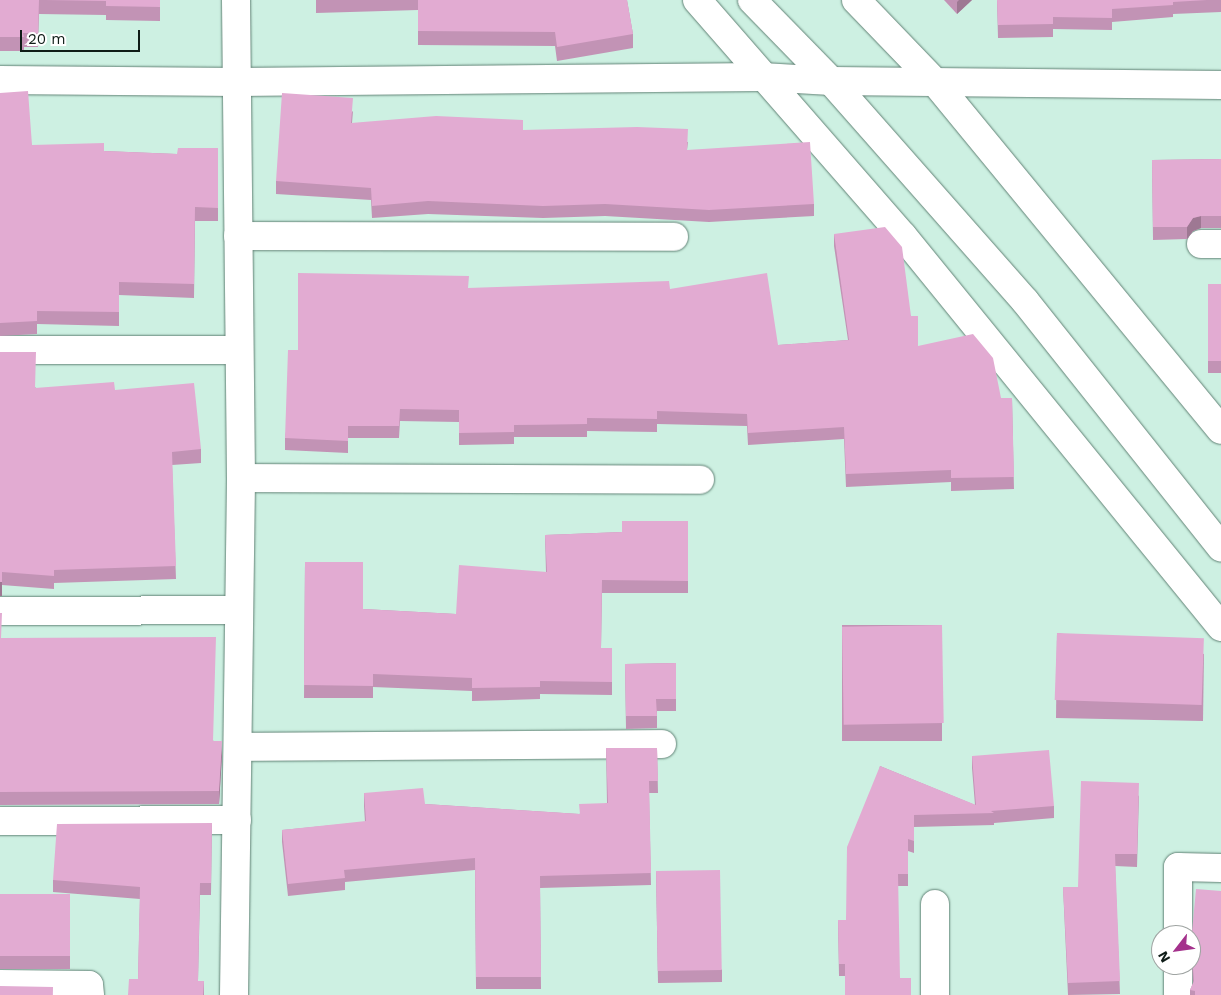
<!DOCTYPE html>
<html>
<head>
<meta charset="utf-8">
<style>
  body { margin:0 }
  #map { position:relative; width:1221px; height:995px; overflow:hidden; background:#cdf0e2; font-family:"Work Sans",sans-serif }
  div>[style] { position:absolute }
  .roads { filter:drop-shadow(0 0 1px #618275) drop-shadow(0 0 1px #618275) }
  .pedestrian>* { height:28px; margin:-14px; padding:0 14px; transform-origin:14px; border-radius:14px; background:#fff }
  .minor>* { height:28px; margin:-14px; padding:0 14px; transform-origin:14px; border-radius:14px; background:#fff }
  .wall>* { inset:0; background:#c293b5; transform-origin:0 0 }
  .shaded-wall>* { inset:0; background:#9e7893; transform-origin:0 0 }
  .building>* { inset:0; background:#e2abd2; transform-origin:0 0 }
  span { translate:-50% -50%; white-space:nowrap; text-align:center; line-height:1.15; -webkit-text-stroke:4px #fff; paint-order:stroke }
  .north { position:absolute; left:1151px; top:925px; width:50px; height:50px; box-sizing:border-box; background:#fff; border:1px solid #9fa4a2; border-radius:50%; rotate:240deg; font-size:14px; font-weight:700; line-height:20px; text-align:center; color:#0f1c17 }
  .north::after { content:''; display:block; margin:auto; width:18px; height:22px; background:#a4318c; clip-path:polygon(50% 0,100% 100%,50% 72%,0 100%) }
  .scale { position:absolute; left:20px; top:30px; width:120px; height:22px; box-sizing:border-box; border:2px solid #0f1c17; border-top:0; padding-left:6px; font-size:15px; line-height:18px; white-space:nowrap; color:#0f1c17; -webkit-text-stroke:4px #fff; paint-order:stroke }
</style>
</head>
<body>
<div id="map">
  <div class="roads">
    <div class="pedestrian">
      <i style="left:752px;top:0;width:113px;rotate:45.7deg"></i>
      <i style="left:831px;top:81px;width:293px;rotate:48.6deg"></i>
      <i style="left:1025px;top:301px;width:315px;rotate:51.5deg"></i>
    </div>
    <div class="minor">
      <i style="left:697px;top:0;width:313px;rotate:48.9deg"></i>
      <i style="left:903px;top:236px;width:504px;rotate:50.88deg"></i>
      <i style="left:856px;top:0;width:114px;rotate:46.1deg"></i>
      <i style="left:935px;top:82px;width:450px;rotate:50.6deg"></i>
      <i style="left:0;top:80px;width:237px;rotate:0.5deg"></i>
      <i style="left:237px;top:82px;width:525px;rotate:-0.55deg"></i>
      <i style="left:762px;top:77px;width:69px;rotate:3.3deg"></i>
      <i style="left:831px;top:81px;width:390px;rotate:0.6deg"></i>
      <i style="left:238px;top:236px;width:436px;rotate:0.1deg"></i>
      <i style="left:1201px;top:244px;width:20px"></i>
      <i style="left:0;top:350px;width:239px"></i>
      <i style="left:241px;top:478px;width:459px;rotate:0.2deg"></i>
      <i style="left:0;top:611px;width:239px;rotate:-0.2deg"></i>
      <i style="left:239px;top:747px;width:423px;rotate:-0.4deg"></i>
      <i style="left:0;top:821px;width:237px;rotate:-0.2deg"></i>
      <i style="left:1178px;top:935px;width:68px;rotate:-90deg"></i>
      <i style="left:1178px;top:867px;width:43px;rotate:1.3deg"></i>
      <i style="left:0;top:984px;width:89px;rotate:0.6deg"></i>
      <i style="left:89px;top:985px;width:10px;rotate:84deg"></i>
      <i style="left:234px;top:995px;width:517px;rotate:-89.22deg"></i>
      <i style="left:241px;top:478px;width:478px;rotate:-90.6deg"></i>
      <i style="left:935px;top:995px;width:91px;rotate:-90deg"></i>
      <i style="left:1178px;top:995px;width:30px;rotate:-90deg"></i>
    </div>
  </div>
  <div class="wall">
    <i style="clip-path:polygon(0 0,160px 0,160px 21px,106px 20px,106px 15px,39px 14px,38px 47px,24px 47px,24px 51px,0 51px)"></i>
    <i style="clip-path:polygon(316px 0,627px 0,633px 34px,633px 48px,557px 61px,555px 46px,418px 45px,418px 10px,316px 13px)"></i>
    <i style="clip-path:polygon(944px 0,972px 0,957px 14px)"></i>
    <i style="clip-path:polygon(997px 0,1221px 0,1221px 12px,1173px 14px,1173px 17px,1112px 22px,1112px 30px,1053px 29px,1053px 37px,998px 38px)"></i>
    <i style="clip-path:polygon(0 93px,32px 145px,104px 151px,177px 154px,218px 148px,218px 221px,195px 221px,194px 298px,119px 295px,119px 326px,37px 324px,37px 334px,0 336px)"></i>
    <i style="clip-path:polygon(353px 111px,352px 123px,523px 130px,688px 142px,687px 150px,814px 204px,814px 216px,709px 222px,605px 216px,543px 218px,428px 214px,372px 218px,371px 200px,276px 194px,276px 181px)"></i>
    <i style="clip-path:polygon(1221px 159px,1221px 228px,1201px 228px,1193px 231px,1187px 239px,1153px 240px,1152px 160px)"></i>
    <i style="clip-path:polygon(834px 234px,911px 316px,918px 346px,1001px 398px,1012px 398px,1014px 489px,951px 491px,951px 482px,846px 487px,844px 439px,748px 445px,747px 426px,657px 424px,657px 432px,587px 431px,587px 437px,514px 437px,514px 444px,459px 445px,459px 422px,400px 421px,399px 438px,348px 438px,348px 453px,285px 450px,285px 438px,298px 350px,469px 288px,670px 289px,778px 345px,848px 340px,834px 246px)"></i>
    <i style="left:1208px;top:284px;width:13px;height:89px"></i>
    <i style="clip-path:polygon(0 352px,36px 388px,115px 390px,201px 449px,201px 463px,172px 465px,176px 579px,54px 583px,54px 589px,2px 585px,2px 595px)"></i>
    <i style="clip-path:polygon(688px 521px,688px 593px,602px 593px,601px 648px,612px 648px,612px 695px,540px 694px,540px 699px,472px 701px,472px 691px,373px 687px,373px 698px,304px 698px,305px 562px,363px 609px,456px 614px,546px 572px,545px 535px,622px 532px)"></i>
    <i style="clip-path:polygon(0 613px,1px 638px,214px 741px,222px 755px,219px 804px,0 805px)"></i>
    <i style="left:942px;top:625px;width:116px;height:100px;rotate:90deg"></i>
    <i style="clip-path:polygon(1057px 633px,1204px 654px,1203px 721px,1056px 718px)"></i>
    <i style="clip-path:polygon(676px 663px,676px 711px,657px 711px,657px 728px,626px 729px,625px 664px)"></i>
    <i style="clip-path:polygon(606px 748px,657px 748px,658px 793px,649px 793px,651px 885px,540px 888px,541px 989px,476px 989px,475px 870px,345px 882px,345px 890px,288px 896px,282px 842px,282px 830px,365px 822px,364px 806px,364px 793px,425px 804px,579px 814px,607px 803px)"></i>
    <i style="clip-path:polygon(972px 756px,1054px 806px,1054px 818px,994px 823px,994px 825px,914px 827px,914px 853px,908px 851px,908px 886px,898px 886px,845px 976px,839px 976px,838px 920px,846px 920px,880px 766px,975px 805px,972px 768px)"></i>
    <i style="clip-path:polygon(1139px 795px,1137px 867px,1115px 866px,1120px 994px,1068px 995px,1063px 887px,1078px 887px)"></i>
    <i style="clip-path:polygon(212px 823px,211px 895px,200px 895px,198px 981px,204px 981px,204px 995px,128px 995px,138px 979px,140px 899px,53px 892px,53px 880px)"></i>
    <i style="clip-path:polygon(656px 871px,722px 970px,722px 982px,658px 983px)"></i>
    <i style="left:70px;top:894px;width:75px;height:70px;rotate:90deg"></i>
    <i style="clip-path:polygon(1191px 943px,1221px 995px,1190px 995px,1190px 990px,1193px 983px)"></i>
  </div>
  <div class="shaded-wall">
    <i style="clip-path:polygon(959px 0,972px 0,957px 14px,957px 2px)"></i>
    <i style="clip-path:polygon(1201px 216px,1201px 228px,1193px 231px,1187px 239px,1187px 227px,1193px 218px)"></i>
    <i style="left:0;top:582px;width:2px;height:14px"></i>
    <i style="clip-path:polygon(222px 741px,222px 755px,219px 804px,219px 791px)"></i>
  </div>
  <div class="building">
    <i style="clip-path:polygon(0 0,39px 0,38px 33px,23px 33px,24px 37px,0 37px)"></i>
    <i style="clip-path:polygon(45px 0,160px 0,160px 7px,106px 6px,106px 1px)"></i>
    <i style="clip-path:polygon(418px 0,627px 0,633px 34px,557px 47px,555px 32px,418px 31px)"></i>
    <i style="clip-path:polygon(997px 0,1207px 0,1173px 2px,1173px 5px,1112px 9px,1112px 18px,1053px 17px,1053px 24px,998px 25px)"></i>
    <i style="clip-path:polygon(28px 91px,32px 145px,104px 143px,104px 151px,177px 154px,178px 148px,218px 148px,218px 208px,195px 207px,194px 284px,119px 282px,119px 312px,37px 311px,37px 321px,0 323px,0 93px)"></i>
    <i style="clip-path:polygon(282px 93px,353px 98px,351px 123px,436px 116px,523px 120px,523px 130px,637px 127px,688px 129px,687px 150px,810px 142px,814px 204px,709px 210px,605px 204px,543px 206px,428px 201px,372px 206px,371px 188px,276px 181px)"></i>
    <i style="clip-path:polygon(1221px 159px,1221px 216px,1201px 216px,1193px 218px,1187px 227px,1153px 227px,1152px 160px)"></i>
    <i style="clip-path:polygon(885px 227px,902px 247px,911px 316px,918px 316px,918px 346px,973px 334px,993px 358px,1001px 398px,1012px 398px,1014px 477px,951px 478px,951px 470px,846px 474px,844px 427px,748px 433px,747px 414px,657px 411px,657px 419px,587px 418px,587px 424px,514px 425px,514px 432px,459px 433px,459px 410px,400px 409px,399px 426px,348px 426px,348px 441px,285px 438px,288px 350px,298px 350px,298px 273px,469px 276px,468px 288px,669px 281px,670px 289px,767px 273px,778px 345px,849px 340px,834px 234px)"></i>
    <i style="left:1208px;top:284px;width:13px;height:77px"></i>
    <i style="clip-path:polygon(0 352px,36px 352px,35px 388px,114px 382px,115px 390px,194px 383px,201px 449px,172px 452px,176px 566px,54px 570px,54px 576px,2px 572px,2px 582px,0 582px)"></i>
    <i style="clip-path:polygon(622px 521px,688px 521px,688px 581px,602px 580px,601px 648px,612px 648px,612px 682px,540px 681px,540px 687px,472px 688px,472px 678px,373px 674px,373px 686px,304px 685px,305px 562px,363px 562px,363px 609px,456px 614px,459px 565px,547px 572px,545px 535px,622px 532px)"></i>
    <i style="clip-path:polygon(0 613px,2px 613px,1px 638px,216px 637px,213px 741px,222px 741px,219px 791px,0 792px)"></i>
    <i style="left:942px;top:625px;width:98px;height:100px;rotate:89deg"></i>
    <i style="left:1057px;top:633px;width:147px;height:67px;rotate:2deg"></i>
    <i style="clip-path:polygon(676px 663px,676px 699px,656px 699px,657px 716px,626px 716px,625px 664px)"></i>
    <i style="clip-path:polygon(606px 748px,657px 748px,658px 781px,649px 781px,651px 873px,540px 876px,541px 977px,476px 977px,475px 858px,344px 870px,345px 878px,288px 884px,282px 830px,366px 821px,364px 793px,423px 788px,425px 804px,580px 814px,579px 804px,608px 803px)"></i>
    <i style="clip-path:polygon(1049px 750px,1054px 806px,991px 811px,994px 813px,914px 815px,914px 841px,908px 839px,908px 874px,898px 874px,900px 978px,911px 978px,911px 995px,845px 995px,845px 964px,839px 964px,838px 920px,846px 920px,847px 847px,880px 766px,976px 805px,972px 756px)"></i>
    <i style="clip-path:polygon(1081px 781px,1139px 783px,1137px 854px,1115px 854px,1120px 981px,1068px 983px,1063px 887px,1078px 887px)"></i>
    <i style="clip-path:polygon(212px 823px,211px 883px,200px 883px,198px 981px,204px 981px,203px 995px,128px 995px,129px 979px,138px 979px,140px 887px,53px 880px,57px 824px)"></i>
    <i style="left:720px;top:870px;width:100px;height:64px;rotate:89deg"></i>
    <i style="clip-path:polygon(1196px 889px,1221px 891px,1221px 995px,1195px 995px,1195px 991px,1190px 990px,1194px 981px,1191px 943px)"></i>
    <i style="left:70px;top:894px;width:62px;height:70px;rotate:90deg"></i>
    <i style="left:0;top:986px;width:53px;height:9px;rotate:1deg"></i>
  </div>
  <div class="north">N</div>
  <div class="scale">20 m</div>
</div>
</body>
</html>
